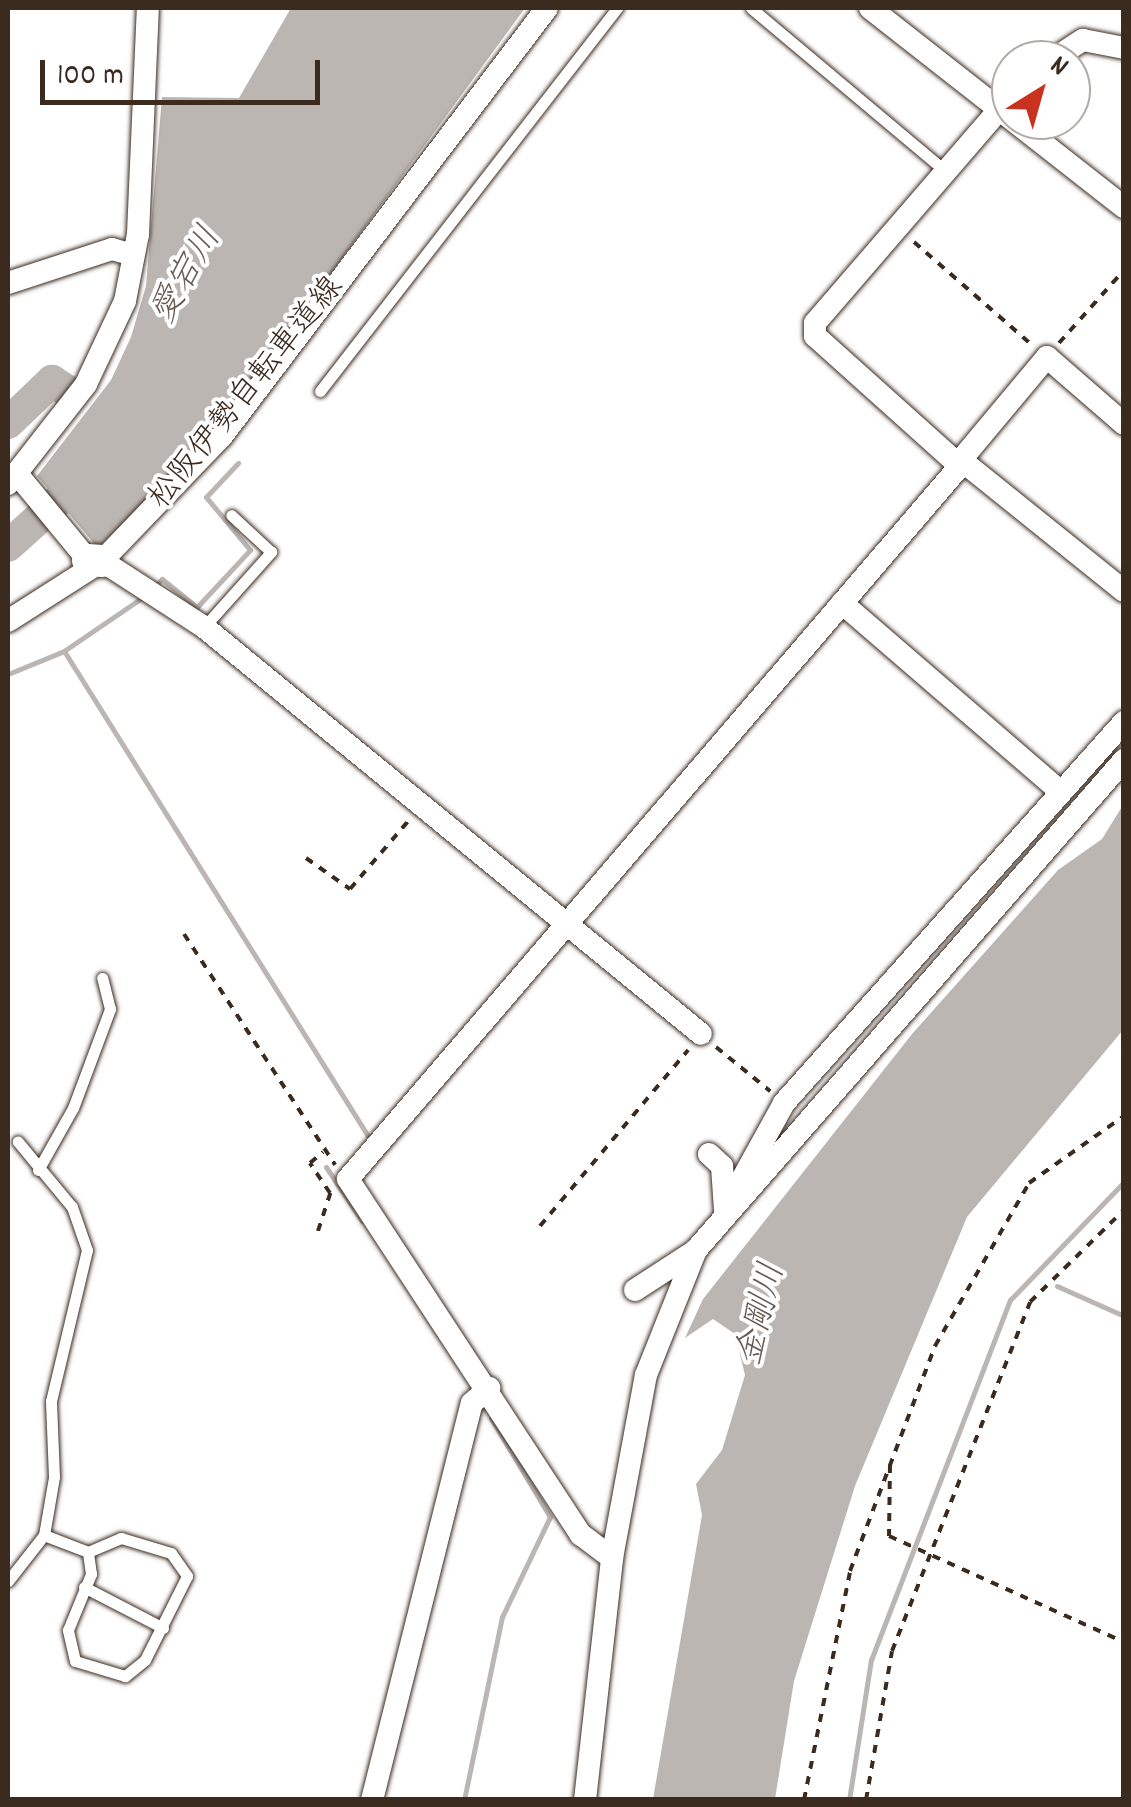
<!DOCTYPE html>
<html>
<head>
<meta charset="utf-8">
<style>
  body { margin:0 }
  #map { position:relative; width:1131px; height:1807px; overflow:hidden; background:#fff; font-family:Dekko,"Klee One",sans-serif }
  div>[style] { position:absolute }
  .water>* { inset:0; background:#bcb6b3 }
  .stream>* { height:5px; margin:-2.5px; padding:0 2.5px; transform-origin:2.5px; border-radius:2.5px; background:#bcb6b3 }
  .river>* { height:32px; margin:-16px; padding:0 16px; transform-origin:16px; border-radius:16px; background:#bcb6b3 }
  .path>* { height:4px; margin-top:-2px; transform-origin:0; background:repeating-linear-gradient(90deg,#3b2a1e 0 8px,transparent 0 16px) }
  .roads { filter:drop-shadow(0 0 2px #3b2a1e) drop-shadow(0 0 2px #3b2a1e) }
  .lane>* { height:11px; margin:-5.5px; padding:0 5.5px; transform-origin:5.5px; border-radius:5.5px; background:#fff }
  .street>* { height:22px; margin:-11px; padding:0 11px; transform-origin:11px; border-radius:11px; background:#fff }
  .secondary>* { height:32px; margin:-16px; padding:0 16px; transform-origin:16px; border-radius:16px; background:#fff }
  span { translate:-50% -50%; white-space:nowrap; text-align:center; line-height:1.15; -webkit-text-stroke:8px #fff; paint-order:stroke }
  .street-label { font-size:32px; color:#3b2a1e }
  .water-label { font-size:35px; color:#685b52; font-style:italic }
  .frame { position:absolute; inset:0; border:10px solid #3b2a1e; pointer-events:none }
  .north { position:absolute; left:991px; top:40px; width:100px; height:100px; box-sizing:border-box; background:#fff; border:2px solid #b1aaa5; border-radius:50%; rotate:37deg; font-size:28px; font-weight:700; line-height:40px; text-align:center; color:#3b2a1e }
  .north::after { content:''; display:block; margin:auto; width:35px; height:45px; background:#c8321e; clip-path:polygon(50% 0,100% 100%,50% 72%,0 100%) }
  .scale { position:absolute; left:40px; top:60px; width:280px; height:45px; box-sizing:border-box; border:5px solid #3b2a1e; border-top:0; padding-left:12px; font-size:30px; line-height:35px; white-space:nowrap; color:#3b2a1e; -webkit-text-stroke:8px #fff; paint-order:stroke }
</style>
</head>
<body>
<div id="map">
  <div class="water">
    <i style="clip-path:polygon(291px 8px,525px 8px,220px 425px,98px 548px,37px 476px,111px 380px,131px 337px,146px 286px,162px 97px,239px 98px)"></i>
    <i style="clip-path:polygon(1123px 805px,1123px 1030px,967px 1217px,855px 1486px,794px 1681px,775px 1799px,653px 1799px,702px 1515px,696px 1484px,722px 1450px,745px 1375px,735px 1334px,713px 1319px,685px 1338px,703px 1299px,912px 1034px,1058px 870px,1102px 839px)"></i>
  </div>
  <div class="stream">
    <i style="left:153px;top:588px;width:13px;rotate:-45deg"></i>
    <i style="left:162px;top:579px;width:45px;rotate:38.7deg"></i>
    <i style="left:197px;top:607px;width:78px;rotate:-47.1deg"></i>
    <i style="left:250px;top:550px;width:69px;rotate:-129.7deg"></i>
    <i style="left:206px;top:497px;width:47px;rotate:-46.7deg"></i>
    <i style="left:146px;top:595px;width:99px;rotate:145.7deg"></i>
    <i style="left:64px;top:651px;width:572px;rotate:57.92deg"></i>
    <i style="left:8px;top:674px;width:61px;rotate:-22.3deg"></i>
    <i style="left:326px;top:1167px;width:65px;rotate:56.3deg"></i>
    <i style="left:1057px;top:1286px;width:73px;rotate:24.1deg"></i>
    <i style="left:464px;top:1800px;width:187px;rotate:-78.3deg"></i>
    <i style="left:502px;top:1617px;width:111px;rotate:-64.4deg"></i>
    <i style="left:550px;top:1517px;width:115px;rotate:-120.8deg"></i>
    <i style="left:849px;top:1800px;width:142px;rotate:-81.1deg"></i>
    <i style="left:871px;top:1660px;width:386px;rotate:-68.9deg"></i>
    <i style="left:1010px;top:1300px;width:164px;rotate:-46deg"></i>
  </div>
  <div class="river">
    <i style="left:8px;top:423px;width:61px;rotate:-43.7deg"></i>
    <i style="left:52px;top:381px;width:17px;rotate:33deg"></i>
    <i style="left:8px;top:546px;width:112px;rotate:-42.1deg"></i>
  </div>
  <div class="path">
    <i style="left:914px;top:242px;width:155px;rotate:41.1deg"></i>
    <i style="left:1059px;top:343px;width:98px;rotate:-48.3deg"></i>
    <i style="left:306px;top:858px;width:54px;rotate:35.2deg"></i>
    <i style="left:350px;top:889px;width:92px;rotate:-49.4deg"></i>
    <i style="left:184px;top:934px;width:276px;rotate:56.8deg"></i>
    <i style="left:716px;top:1047px;width:70px;rotate:39.2deg"></i>
    <i style="left:540px;top:1226px;width:230px;rotate:-49.9deg"></i>
    <i style="left:318px;top:1231px;width:40px;rotate:-72deg"></i>
    <i style="left:330px;top:1193px;width:36px;rotate:-124deg"></i>
    <i style="left:310px;top:1163px;width:17px;rotate:-40deg"></i>
    <i style="left:890px;top:1465px;width:71px;rotate:90.8deg"></i>
    <i style="left:889px;top:1536px;width:258px;rotate:24.3deg"></i>
    <i style="left:804px;top:1800px;width:234px;rotate:-78.6deg"></i>
    <i style="left:850px;top:1571px;width:241px;rotate:-69.3deg"></i>
    <i style="left:935px;top:1346px;width:188px;rotate:-60deg"></i>
    <i style="left:1029px;top:1183px;width:116px;rotate:-35.2deg"></i>
    <i style="left:866px;top:1800px;width:151px;rotate:-80.1deg"></i>
    <i style="left:892px;top:1651px;width:375px;rotate:-68.4deg"></i>
    <i style="left:1030px;top:1302px;width:132px;rotate:-44.4deg"></i>
  </div>
  <div class="roads">
    <div class="lane">
      <i style="left:751px;top:8px;width:252px;rotate:40deg"></i>
      <i style="left:320px;top:391px;width:485px;rotate:-52.2deg"></i>
      <i style="left:204px;top:627px;width:101px;rotate:-48.2deg"></i>
      <i style="left:271px;top:552px;width:54px;rotate:-137.2deg"></i>
      <i style="left:38px;top:1170px;width:71px;rotate:-60.6deg"></i>
      <i style="left:73px;top:1108px;width:106px;rotate:-69.5deg"></i>
      <i style="left:110px;top:1009px;width:32px;rotate:-104deg"></i>
      <i style="left:44px;top:1535px;width:47px;rotate:21.1deg"></i>
      <i style="left:88px;top:1552px;width:36px;rotate:-23deg"></i>
      <i style="left:121px;top:1538px;width:52px;rotate:16.7deg"></i>
      <i style="left:171px;top:1553px;width:28px;rotate:55deg"></i>
      <i style="left:187px;top:1576px;width:94px;rotate:116.6deg"></i>
      <i style="left:145px;top:1660px;width:26px;rotate:141deg"></i>
      <i style="left:125px;top:1676px;width:52px;rotate:-163.3deg"></i>
      <i style="left:75px;top:1661px;width:32px;rotate:-103deg"></i>
      <i style="left:68px;top:1630px;width:61px;rotate:-67.7deg"></i>
      <i style="left:91px;top:1574px;width:22px;rotate:-98deg"></i>
      <i style="left:8px;top:1581px;width:58px;rotate:-52deg"></i>
      <i style="left:44px;top:1535px;width:59px;rotate:-80.2deg"></i>
      <i style="left:54px;top:1477px;width:76px;rotate:-92.3deg"></i>
      <i style="left:51px;top:1401px;width:155px;rotate:-76.6deg"></i>
      <i style="left:87px;top:1250px;width:46px;rotate:-109.2deg"></i>
      <i style="left:72px;top:1207px;width:85px;rotate:-129.7deg"></i>
      <i style="left:84px;top:1587px;width:89px;rotate:27.4deg"></i>
    </div>
    <div class="street">
      <i style="left:870px;top:8px;width:323px;rotate:38.1deg"></i>
      <i style="left:1052px;top:60px;width:37px;rotate:-33deg"></i>
      <i style="left:1083px;top:40px;width:42px;rotate:11deg"></i>
      <i style="left:8px;top:283px;width:109px;rotate:-18.1deg"></i>
      <i style="left:112px;top:249px;width:19px;rotate:16deg"></i>
      <i style="left:1124px;top:424px;width:102px;rotate:-139deg"></i>
      <i style="left:1047px;top:357px;width:134px;rotate:129.9deg"></i>
      <i style="left:961px;top:460px;width:209px;rotate:38.8deg"></i>
      <i style="left:18px;top:475px;width:110px;rotate:50.5deg"></i>
      <i style="left:8px;top:484px;width:127px;rotate:-52deg"></i>
      <i style="left:86px;top:384px;width:92px;rotate:-64.8deg"></i>
      <i style="left:125px;top:301px;width:68px;rotate:-79deg"></i>
      <i style="left:138px;top:234px;width:226px;rotate:-87.5deg"></i>
      <i style="left:102px;top:561px;width:121px;rotate:32.9deg"></i>
      <i style="left:204px;top:627px;width:642px;rotate:39.31deg"></i>
      <i style="left:842px;top:603px;width:289px;rotate:40.8deg"></i>
      <i style="left:8px;top:621px;width:112px;rotate:-32.6deg"></i>
      <i style="left:102px;top:561px;width:173px;rotate:-46.2deg"></i>
      <i style="left:222px;top:436px;width:537px;rotate:-52.79deg"></i>
      <i style="left:709px;top:1154px;width:18px;rotate:43deg"></i>
      <i style="left:722px;top:1166px;width:44px;rotate:86.1deg"></i>
      <i style="left:725px;top:1210px;width:122px;rotate:-61.1deg"></i>
      <i style="left:784px;top:1103px;width:511px;rotate:-48.25deg"></i>
      <i style="left:635px;top:1290px;width:72px;rotate:-33deg"></i>
      <i style="left:612px;top:1558px;width:39px;rotate:-143deg"></i>
      <i style="left:581px;top:1535px;width:425px;rotate:-123.2deg"></i>
      <i style="left:348px;top:1179px;width:940px;rotate:-49.36deg"></i>
      <i style="left:960px;top:466px;width:195px;rotate:-138.1deg"></i>
      <i style="left:815px;top:336px;width:13px;rotate:-90deg"></i>
      <i style="left:815px;top:323px;width:300px;rotate:-49.2deg"></i>
      <i style="left:372px;top:1800px;width:409px;rotate:-75.9deg"></i>
      <i style="left:472px;top:1403px;width:23px;rotate:-41deg"></i>
      <i style="left:585px;top:1800px;width:244px;rotate:-83.6deg"></i>
      <i style="left:612px;top:1558px;width:186px;rotate:-79.5deg"></i>
      <i style="left:646px;top:1375px;width:135px;rotate:-68.2deg"></i>
      <i style="left:696px;top:1250px;width:651px;rotate:-48.86deg"></i>
    </div>
    <div class="secondary">
      <i style="left:88px;top:560px;width:14px;rotate:4deg"></i>
    </div>
  </div>
  <div class="street-label">
    <span style="left:248px;top:394px;rotate:-51deg">松阪伊勢自転車道線</span>
  </div>
  <div class="water-label">
    <span style="left:188px;top:276px;rotate:-60deg">愛宕川</span>
    <span style="left:763px;top:1315px;rotate:-76deg">金剛川</span>
  </div>
  <div class="frame"></div>
  <div class="north">N</div>
  <div class="scale">100 m</div>
</div>
</body>
</html>
